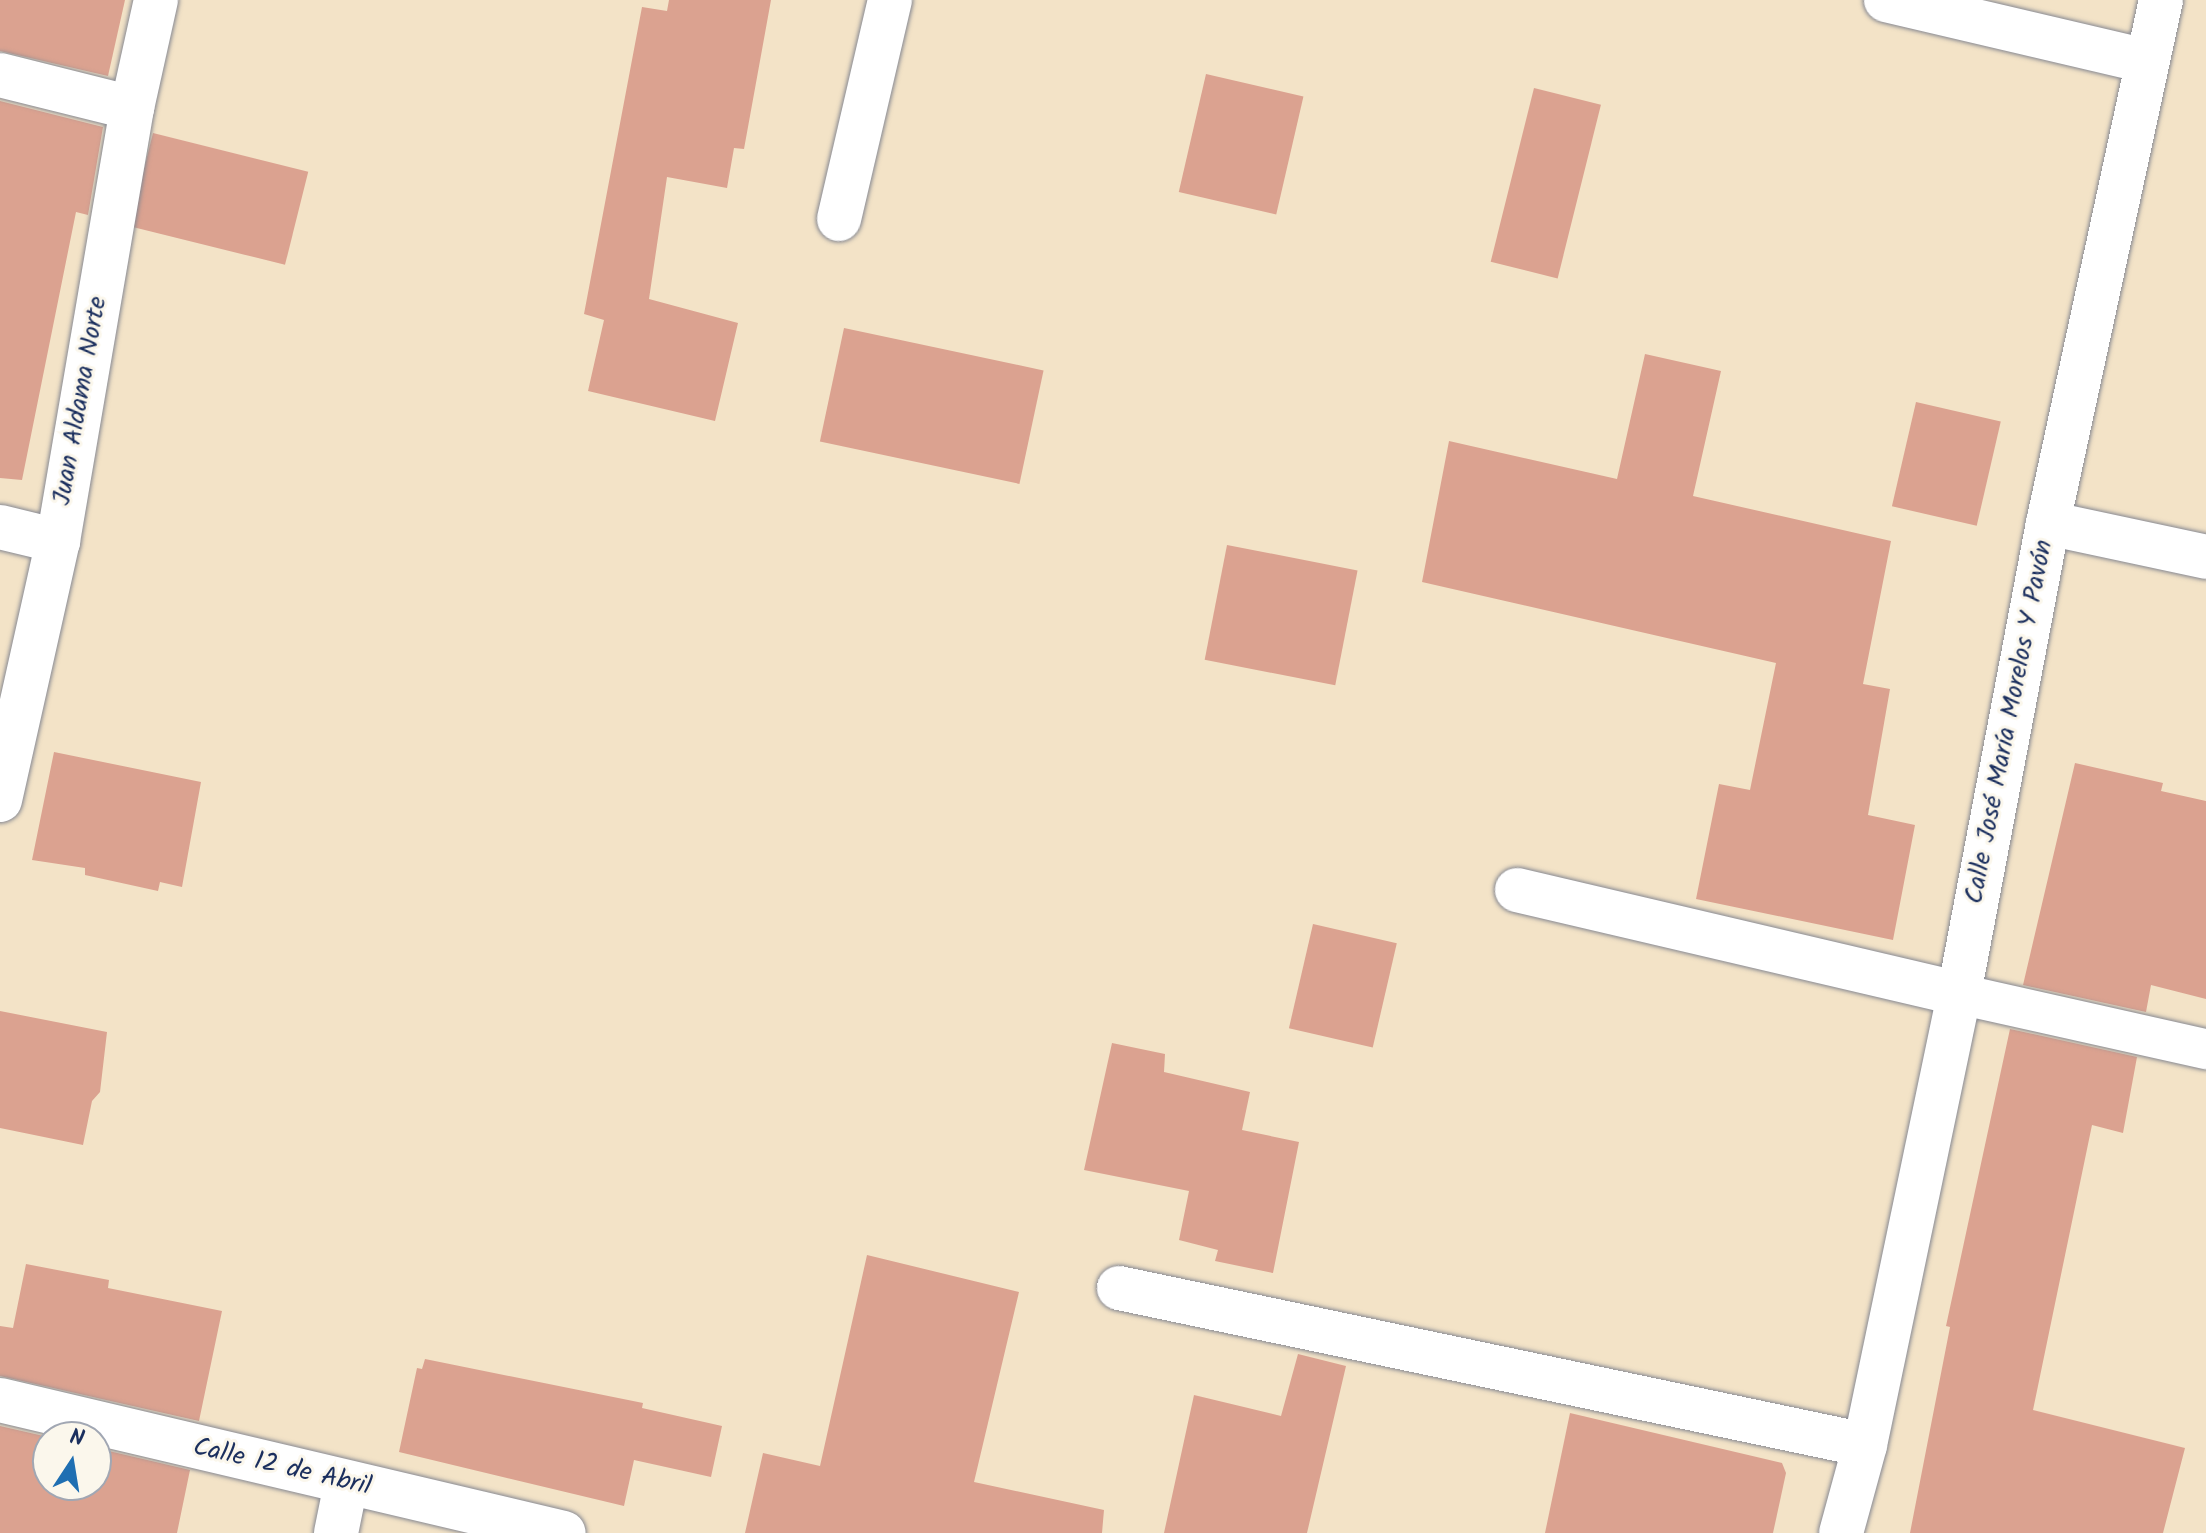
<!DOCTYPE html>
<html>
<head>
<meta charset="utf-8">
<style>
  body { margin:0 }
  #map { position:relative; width:2206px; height:1533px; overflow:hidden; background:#f3e3c7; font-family:Kalam,sans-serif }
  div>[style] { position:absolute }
  .building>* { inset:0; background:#dba290; transform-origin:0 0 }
  .roads { filter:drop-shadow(0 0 2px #878992) drop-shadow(0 0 2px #878992) }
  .lane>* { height:40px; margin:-20px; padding:0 20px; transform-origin:20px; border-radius:20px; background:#fff }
  .street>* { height:44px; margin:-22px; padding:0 22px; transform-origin:22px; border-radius:22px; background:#fff }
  span { translate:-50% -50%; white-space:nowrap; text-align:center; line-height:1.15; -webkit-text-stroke:6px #fbf7ec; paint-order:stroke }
  .street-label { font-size:26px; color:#1b2f5e }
  .north { position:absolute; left:32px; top:1421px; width:80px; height:80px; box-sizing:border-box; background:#fbf7ec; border:2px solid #a1a7b3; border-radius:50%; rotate:12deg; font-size:22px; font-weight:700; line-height:32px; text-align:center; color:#1b2f5e }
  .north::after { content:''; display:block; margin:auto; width:28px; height:36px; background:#1f6fb2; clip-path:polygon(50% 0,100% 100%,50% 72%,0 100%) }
</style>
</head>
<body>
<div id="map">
  <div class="building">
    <i style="clip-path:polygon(0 0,125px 0,108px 76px,0 51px)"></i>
    <i style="clip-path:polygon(669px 0,771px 0,744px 149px,734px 148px,727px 188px,667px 177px,649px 299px,738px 323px,715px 421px,588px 391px,604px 320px,584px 314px,642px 7px,667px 11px)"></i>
    <i style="left:1206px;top:74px;width:100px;height:121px;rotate:13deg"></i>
    <i style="left:1534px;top:88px;width:69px;height:179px;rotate:14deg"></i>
    <i style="clip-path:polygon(0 101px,103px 127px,88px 215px,76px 212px,22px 480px,0 478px)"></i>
    <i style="left:153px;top:133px;width:160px;height:96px;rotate:14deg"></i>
    <i style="left:844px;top:328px;width:204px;height:116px;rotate:12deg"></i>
    <i style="clip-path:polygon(1645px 354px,1721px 371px,1693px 496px,1891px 541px,1863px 684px,1890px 689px,1868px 815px,1915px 825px,1893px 940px,1696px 899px,1719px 784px,1750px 790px,1776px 663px,1422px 582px,1449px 441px,1617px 479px)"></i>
    <i style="left:1916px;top:402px;width:87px;height:107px;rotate:13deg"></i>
    <i style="left:1227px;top:545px;width:133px;height:117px;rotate:11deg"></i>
    <i style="clip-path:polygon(54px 752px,201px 782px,182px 887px,160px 882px,158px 891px,85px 875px,85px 868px,32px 860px)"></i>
    <i style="clip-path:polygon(2075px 763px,2163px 783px,2161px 791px,2206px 801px,2206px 999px,2151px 985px,2146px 1012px,2023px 985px)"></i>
    <i style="left:1313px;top:924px;width:86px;height:107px;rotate:13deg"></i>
    <i style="clip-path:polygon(0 1011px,107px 1032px,100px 1092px,92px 1101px,83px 1145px,0 1128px)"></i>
    <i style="clip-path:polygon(2010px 1029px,2137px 1057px,2123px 1133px,2092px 1125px,2033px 1410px,2185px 1448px,2163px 1533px,1910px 1533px,1950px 1327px,1946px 1326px)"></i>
    <i style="clip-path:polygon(1112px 1043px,1165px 1054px,1164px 1072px,1250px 1092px,1242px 1130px,1299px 1142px,1273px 1273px,1215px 1261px,1218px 1250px,1179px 1240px,1189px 1191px,1084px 1170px)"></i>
    <i style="clip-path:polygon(867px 1255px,1019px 1292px,974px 1482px,1104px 1510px,1102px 1533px,745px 1533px,763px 1453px,820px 1466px)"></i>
    <i style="clip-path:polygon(26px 1264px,109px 1280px,108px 1288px,222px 1311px,199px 1421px,0 1376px,0 1326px,13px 1328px)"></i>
    <i style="clip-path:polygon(1298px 1354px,1346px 1366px,1307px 1533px,1164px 1533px,1194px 1395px,1281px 1416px)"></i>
    <i style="clip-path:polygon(425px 1359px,643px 1403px,642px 1408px,722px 1426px,711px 1477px,634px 1460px,624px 1506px,399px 1452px,417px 1368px,422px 1369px)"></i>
    <i style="clip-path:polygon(1570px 1413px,1782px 1463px,1786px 1473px,1773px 1533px,1545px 1533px)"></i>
    <i style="clip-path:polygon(0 1426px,48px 1437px,48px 1485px,96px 1485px,96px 1448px,190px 1470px,177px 1533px,0 1533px)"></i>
  </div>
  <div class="roads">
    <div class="lane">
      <i style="left:1959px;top:994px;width:253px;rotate:12.6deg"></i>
    </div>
    <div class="street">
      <i style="left:1886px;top:0;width:268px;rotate:13.2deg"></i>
      <i style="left:0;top:75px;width:136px;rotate:14deg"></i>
      <i style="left:839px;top:219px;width:225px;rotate:-76.9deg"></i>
      <i style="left:2048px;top:523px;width:162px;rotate:12.1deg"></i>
      <i style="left:0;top:527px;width:60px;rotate:13.6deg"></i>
      <i style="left:0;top:800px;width:265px;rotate:-77.4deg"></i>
      <i style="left:58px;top:541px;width:439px;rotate:-80.3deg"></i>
      <i style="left:132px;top:108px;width:111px;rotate:-77.5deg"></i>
      <i style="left:1517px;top:890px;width:454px;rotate:13.2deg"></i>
      <i style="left:1119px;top:1288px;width:762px;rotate:11.88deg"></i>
      <i style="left:0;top:1400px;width:579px;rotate:13.27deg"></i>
      <i style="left:336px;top:1533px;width:50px;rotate:-78.5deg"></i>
      <i style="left:1841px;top:1533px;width:91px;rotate:-74.7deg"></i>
      <i style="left:1865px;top:1445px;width:461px;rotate:-78.2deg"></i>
      <i style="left:1959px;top:994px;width:479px;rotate:-79.3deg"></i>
      <i style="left:2048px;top:523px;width:535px;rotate:-77.81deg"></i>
    </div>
  </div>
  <div class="street-label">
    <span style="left:81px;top:401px;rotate:-80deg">Juan Aldama Norte</span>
    <span style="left:2010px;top:722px;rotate:-79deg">Calle José María Morelos Y Pavón</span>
    <span style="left:282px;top:1468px;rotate:13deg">Calle 12 de Abril</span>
  </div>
  <div class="north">N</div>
</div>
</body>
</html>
